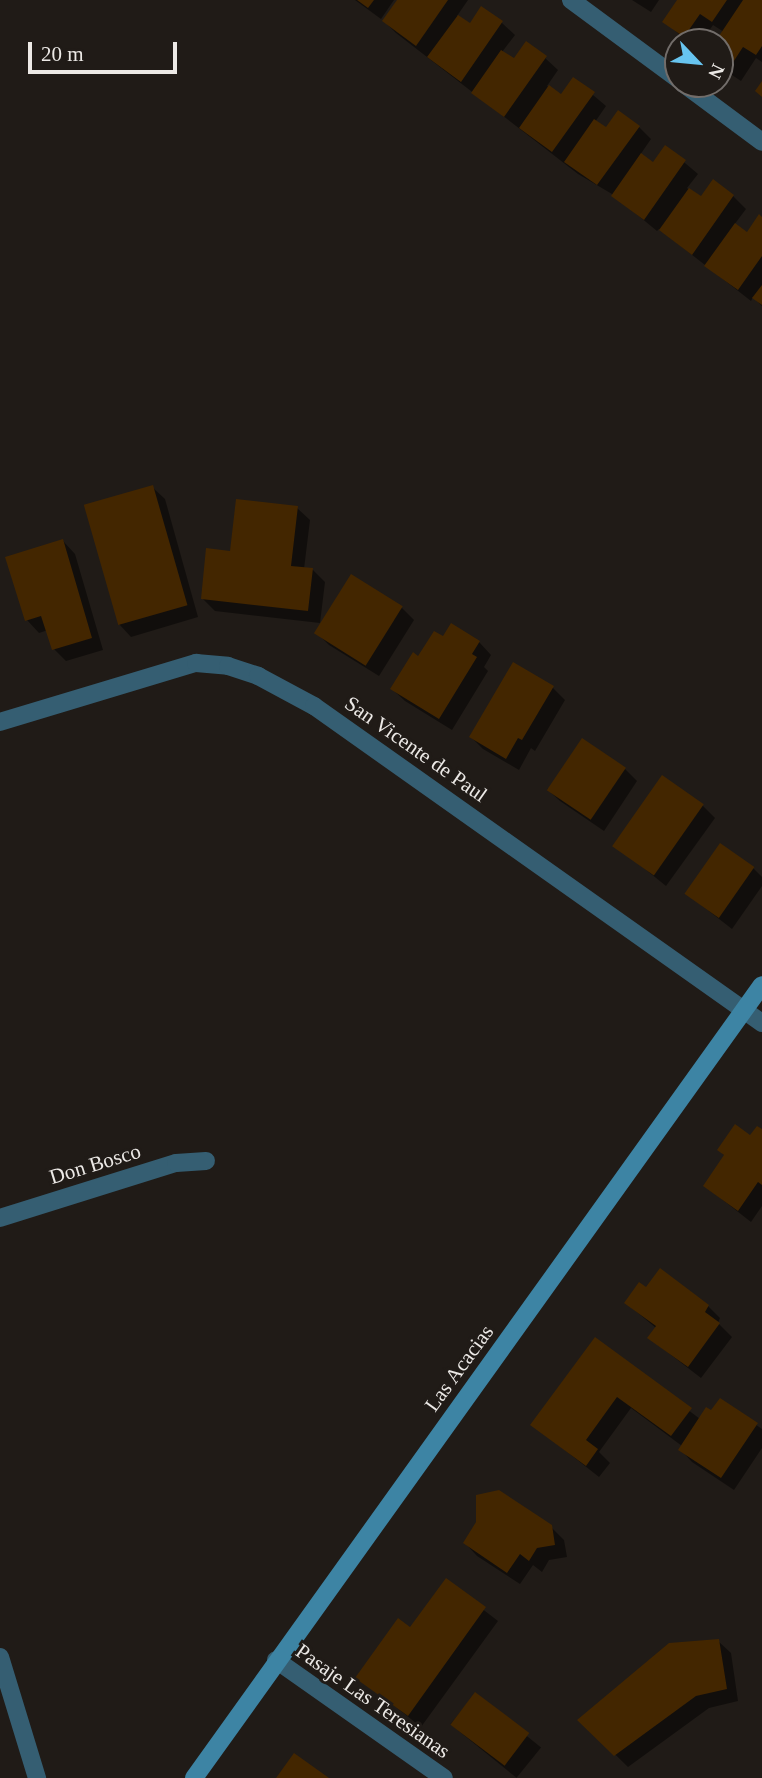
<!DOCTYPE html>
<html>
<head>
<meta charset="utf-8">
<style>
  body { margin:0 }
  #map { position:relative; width:762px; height:1778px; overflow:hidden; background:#201b17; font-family:Georgia,serif }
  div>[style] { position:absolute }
  .shadow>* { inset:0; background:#0007; transform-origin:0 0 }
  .building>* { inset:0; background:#432600; transform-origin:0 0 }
  .street>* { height:18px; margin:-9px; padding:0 9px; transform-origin:9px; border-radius:9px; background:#355e72 }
  .secondary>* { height:18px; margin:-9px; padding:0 9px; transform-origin:9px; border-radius:9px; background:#3d84a4 }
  span { translate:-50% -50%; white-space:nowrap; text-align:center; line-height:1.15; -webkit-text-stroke:6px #201b17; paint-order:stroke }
  .street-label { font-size:21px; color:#ece9e6 }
  .north { position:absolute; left:664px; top:28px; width:70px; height:70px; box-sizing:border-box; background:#201b17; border:2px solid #726d6a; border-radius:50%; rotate:116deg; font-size:19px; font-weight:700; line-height:28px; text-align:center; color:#ece9e6 }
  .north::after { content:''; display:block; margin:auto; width:24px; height:32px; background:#67c4ef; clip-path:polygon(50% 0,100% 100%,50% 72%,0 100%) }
  .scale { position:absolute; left:28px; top:42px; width:149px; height:32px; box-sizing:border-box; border:4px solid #ece9e6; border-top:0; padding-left:9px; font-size:21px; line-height:24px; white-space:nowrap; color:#ece9e6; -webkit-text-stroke:5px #201b17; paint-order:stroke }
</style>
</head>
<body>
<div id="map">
  <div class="shadow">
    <i style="clip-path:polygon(355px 0,394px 0,381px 19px)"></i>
    <i style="clip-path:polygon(399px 0,468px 0,457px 16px,470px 25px,482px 8px,502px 23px,515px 35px,502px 52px,514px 60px,545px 58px,558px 70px,547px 86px,562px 97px,574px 79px,606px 106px,595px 122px,607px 129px,639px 127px,651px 139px,640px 155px,654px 165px,666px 147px,698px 174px,687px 188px,701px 199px,713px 181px,733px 196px,746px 209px,734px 225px,747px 234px,762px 219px,762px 306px,753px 297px,751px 301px,659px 229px,657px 231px,612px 194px,578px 174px,396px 33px,384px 21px)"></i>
    <i style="clip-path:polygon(632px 0,659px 0,651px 12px)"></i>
    <i style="clip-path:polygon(679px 0,762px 0,762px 62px,756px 58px,741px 81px,720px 67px,720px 42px,717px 42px,724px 32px,713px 25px,701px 42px,688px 42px,665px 22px)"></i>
    <i style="clip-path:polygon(152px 487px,165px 499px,198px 617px,131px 637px,119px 624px)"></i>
    <i style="clip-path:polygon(297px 508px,310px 520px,304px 569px,313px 570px,325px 582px,320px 623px,215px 611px,202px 598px,231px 552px)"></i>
    <i style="clip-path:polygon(63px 541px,75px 554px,103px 650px,66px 661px,54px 649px,48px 630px,39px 633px,27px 620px)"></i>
    <i style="clip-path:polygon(402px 608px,414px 620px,379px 676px,329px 645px,316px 632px)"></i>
    <i style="clip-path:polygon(444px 639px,479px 642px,491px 655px,484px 667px,488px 671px,452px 730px,405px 701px,392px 689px,419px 658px)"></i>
    <i style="clip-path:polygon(514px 664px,553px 688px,565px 700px,535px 751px,531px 748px,519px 770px,483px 749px,471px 737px)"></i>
    <i style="clip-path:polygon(625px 769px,637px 781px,604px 831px,560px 801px,547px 789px)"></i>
    <i style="clip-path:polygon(702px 805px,715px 818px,666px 886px,614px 844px)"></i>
    <i style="clip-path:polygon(753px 868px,762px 877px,762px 886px,732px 929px,687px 894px)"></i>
    <i style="clip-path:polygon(762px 1130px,762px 1206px,751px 1222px,705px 1186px,726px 1157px,719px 1150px)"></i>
    <i style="clip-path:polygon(626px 1303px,708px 1306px,720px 1318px,718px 1323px,732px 1337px,701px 1378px,649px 1338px,656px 1328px)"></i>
    <i style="clip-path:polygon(595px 1339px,700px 1419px,711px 1413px,720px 1400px,762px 1429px,762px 1448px,734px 1490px,692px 1462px,680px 1449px,682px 1446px,631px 1408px,599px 1452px,610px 1463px,599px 1477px,533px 1425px)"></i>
    <i style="clip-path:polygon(551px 1527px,564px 1540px,567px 1557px,549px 1560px,542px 1572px,533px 1565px,520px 1584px,477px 1556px,465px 1543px)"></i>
    <i style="clip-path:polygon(446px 1581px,498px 1621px,421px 1727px,358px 1677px,410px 1630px)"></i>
    <i style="clip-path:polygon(718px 1641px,731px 1653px,738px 1701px,709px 1708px,628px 1767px,580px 1720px)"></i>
    <i style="left:475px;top:1694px;width:85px;height:39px;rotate:39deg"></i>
  </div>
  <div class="building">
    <i style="clip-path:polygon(357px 0,374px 0,368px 8px)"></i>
    <i style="clip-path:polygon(397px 0,448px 0,416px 46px,382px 21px)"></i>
    <i style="clip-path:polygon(677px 0,727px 0,712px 22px,700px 14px,684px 37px,662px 22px)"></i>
    <i style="clip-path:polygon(743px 0,762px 0,762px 46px,756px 55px,743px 47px,728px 70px,720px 65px,720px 42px,715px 42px)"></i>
    <i style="clip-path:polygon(481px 6px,503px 21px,461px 82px,427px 57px,458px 15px,470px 23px)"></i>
    <i style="clip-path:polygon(526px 41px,547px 56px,504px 117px,471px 93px,501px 50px,514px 58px)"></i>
    <i style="clip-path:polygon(573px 77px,595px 92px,552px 152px,519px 128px,549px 85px,561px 94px)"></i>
    <i style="clip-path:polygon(762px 81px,762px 97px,755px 91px)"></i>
    <i style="clip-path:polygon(618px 110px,640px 126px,597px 185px,564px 162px,594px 119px,606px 127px)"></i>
    <i style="clip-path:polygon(665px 145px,686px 160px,644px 220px,611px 196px,641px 153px,653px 162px)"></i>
    <i style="clip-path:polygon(713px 179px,734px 195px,692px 255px,659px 230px,689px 188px,701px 196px)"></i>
    <i style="clip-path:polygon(759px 214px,762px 217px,762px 256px,738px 290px,704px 266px,735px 223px,747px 232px)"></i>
    <i style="clip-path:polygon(762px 285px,762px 305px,752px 298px)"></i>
    <i style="left:153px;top:485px;width:125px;height:72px;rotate:74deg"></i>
    <i style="clip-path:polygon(236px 499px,298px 506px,291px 566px,313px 568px,308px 611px,201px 599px,206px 548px,230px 551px)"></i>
    <i style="clip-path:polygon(63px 539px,92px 638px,52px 650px,41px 616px,25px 621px,5px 557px)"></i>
    <i style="left:351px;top:574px;width:61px;height:70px;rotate:32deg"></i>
    <i style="clip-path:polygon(451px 623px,480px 641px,472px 654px,477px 657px,439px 719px,390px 689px,413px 652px,418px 656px,434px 631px,443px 636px)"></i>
    <i style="clip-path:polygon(513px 662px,554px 686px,522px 740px,518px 738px,506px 759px,469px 737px)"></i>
    <i style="left:582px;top:738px;width:53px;height:63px;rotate:34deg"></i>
    <i style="left:662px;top:775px;width:51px;height:87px;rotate:35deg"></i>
    <i style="left:720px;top:843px;width:42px;height:62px;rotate:35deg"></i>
    <i style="clip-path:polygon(735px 1124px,750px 1135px,757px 1126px,762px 1129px,762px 1185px,758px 1182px,738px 1211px,703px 1186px,724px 1155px,717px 1150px)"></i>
    <i style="clip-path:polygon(660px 1268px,709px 1305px,705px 1312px,720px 1323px,688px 1367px,647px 1338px,656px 1326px,624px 1303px,639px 1282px,646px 1287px)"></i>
    <i style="clip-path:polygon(595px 1337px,692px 1408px,671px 1436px,617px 1397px,586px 1440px,598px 1449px,586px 1466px,530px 1425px)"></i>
    <i style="clip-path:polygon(720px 1398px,758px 1423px,721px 1478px,678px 1450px,706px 1407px,711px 1410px)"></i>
    <i style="clip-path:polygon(499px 1490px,552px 1525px,555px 1545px,537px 1548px,529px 1561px,520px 1554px,507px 1573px,463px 1543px,476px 1522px,476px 1495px)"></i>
    <i style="clip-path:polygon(446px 1578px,486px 1607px,408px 1716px,355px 1678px,398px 1618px,410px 1627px)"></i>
    <i style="clip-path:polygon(719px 1639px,727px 1689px,696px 1696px,614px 1756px,577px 1720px,669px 1643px)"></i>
    <i style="left:475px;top:1692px;width:68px;height:41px;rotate:37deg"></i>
    <i style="clip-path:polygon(294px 1753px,329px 1778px,276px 1778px)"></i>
  </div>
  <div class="street">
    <i style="left:571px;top:0;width:133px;rotate:36.4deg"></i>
    <i style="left:684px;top:84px;width:97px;rotate:36.6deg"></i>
    <i style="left:0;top:722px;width:205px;rotate:-16.8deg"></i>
    <i style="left:196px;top:663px;width:32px;rotate:5deg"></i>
    <i style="left:228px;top:666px;width:32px;rotate:18deg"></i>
    <i style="left:258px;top:676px;width:64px;rotate:28.2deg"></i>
    <i style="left:314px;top:706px;width:549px;rotate:35.28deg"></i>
    <i style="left:0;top:1218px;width:184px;rotate:-17.4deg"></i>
    <i style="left:176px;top:1163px;width:30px;rotate:-4deg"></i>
    <i style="left:0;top:1657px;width:127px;rotate:73deg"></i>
    <i style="left:276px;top:1660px;width:205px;rotate:35.1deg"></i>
  </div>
  <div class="secondary">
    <i style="left:194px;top:1778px;width:975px;rotate:-54.39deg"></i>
  </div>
  <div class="street-label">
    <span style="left:416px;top:749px;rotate:35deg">San Vicente de Paul</span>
    <span style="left:95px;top:1164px;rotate:-17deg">Don Bosco</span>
    <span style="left:459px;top:1368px;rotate:-54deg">Las Acacias</span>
    <span style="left:373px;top:1701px;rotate:35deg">Pasaje Las Teresianas</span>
  </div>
  <div class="north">N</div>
  <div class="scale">20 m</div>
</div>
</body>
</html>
